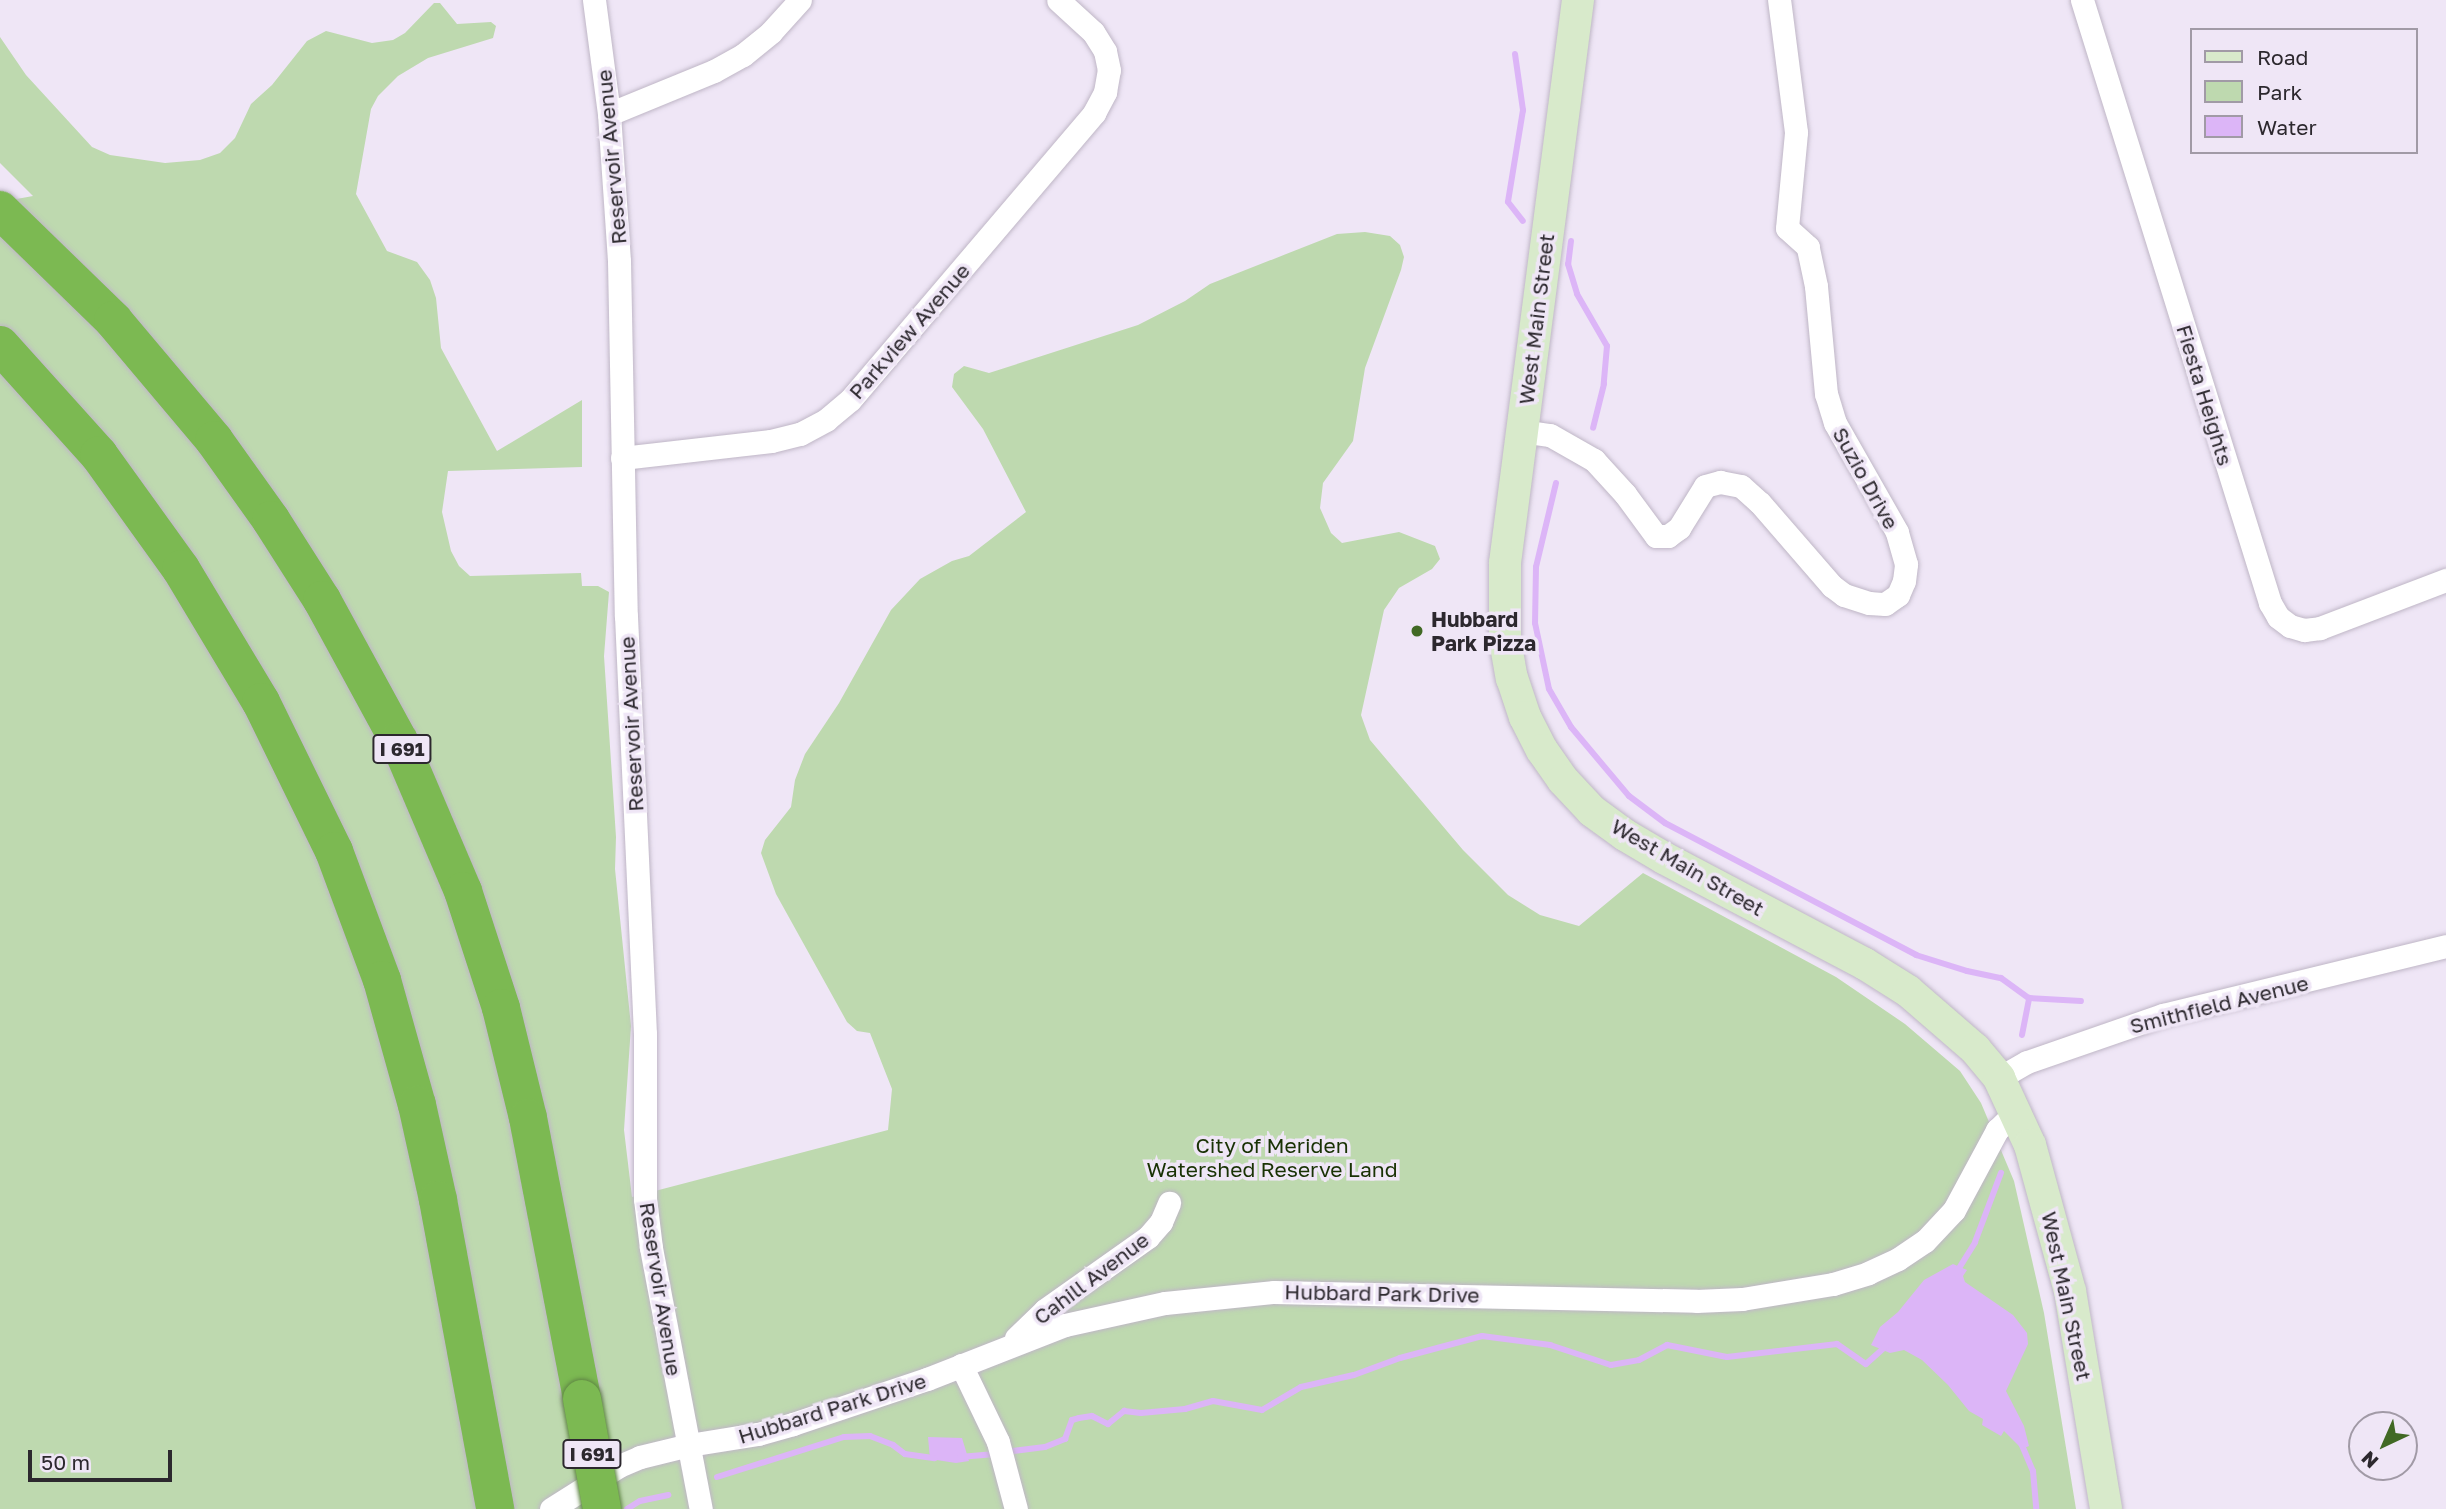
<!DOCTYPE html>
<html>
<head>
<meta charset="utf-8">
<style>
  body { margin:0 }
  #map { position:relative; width:2446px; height:1509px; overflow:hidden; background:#efe6f6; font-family:"Golos Text",sans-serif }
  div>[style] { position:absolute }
  .green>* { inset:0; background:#bed9af }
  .water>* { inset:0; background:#dcb5f7 }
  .stream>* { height:6px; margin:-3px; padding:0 3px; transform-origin:3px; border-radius:3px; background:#dcb5f7 }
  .roads { filter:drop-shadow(0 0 2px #bfb6c6) drop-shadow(0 0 2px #bfb6c6) }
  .street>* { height:23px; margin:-11.5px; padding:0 11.5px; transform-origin:11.5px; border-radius:11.5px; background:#fff }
  .secondary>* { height:32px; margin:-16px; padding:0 16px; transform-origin:16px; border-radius:16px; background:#d8eacb }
  .highway>* { height:38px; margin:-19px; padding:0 19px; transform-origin:19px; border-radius:19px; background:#7cb952 }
  .bridges { filter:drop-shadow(0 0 2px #608645) drop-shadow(0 0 2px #608645) }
  .highway-bridge>* { height:38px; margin:-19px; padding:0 19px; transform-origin:19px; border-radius:19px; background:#7cb952 }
  .dots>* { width:19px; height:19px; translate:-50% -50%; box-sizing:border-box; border:4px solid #efe6f6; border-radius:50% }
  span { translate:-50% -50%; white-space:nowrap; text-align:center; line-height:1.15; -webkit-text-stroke:7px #efe6f6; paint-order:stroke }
  .shield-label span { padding:2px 5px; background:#efe6f6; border:2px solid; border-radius:5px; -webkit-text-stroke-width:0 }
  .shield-label { font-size:19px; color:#2c282e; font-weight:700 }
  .street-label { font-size:21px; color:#2c282e }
  .poi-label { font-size:21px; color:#2c282e; font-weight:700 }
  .left { translate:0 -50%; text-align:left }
  .park-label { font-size:21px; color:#193204 }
  .legend { position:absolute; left:2190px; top:28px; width:228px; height:126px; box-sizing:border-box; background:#efe6f6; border:2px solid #a19aa6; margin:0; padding:9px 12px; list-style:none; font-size:21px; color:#2c282e }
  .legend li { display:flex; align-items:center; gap:14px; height:35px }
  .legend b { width:35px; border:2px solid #a19aa6 }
  .north { position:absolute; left:2348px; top:1411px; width:70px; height:70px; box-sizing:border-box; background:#efe6f6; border:2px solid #a19aa6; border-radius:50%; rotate:224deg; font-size:19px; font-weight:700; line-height:28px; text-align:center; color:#2c282e }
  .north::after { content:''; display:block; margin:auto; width:24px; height:32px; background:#416924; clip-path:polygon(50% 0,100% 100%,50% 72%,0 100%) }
  .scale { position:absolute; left:28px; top:1450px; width:144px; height:32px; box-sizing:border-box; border:4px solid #2c282e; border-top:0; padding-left:9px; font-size:21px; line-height:24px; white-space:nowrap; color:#2c282e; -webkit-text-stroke:5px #efe6f6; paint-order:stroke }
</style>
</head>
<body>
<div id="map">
  <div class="green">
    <i style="clip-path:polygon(434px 3px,440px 3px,457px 24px,491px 22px,496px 26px,493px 38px,428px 58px,398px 76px,378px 96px,371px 109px,356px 194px,387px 251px,417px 262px,430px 280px,436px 298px,441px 348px,497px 451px,582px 400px,582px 467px,448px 471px,442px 512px,451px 551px,459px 566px,470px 576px,581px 573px,582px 586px,598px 586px,609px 592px,604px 656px,616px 837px,615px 869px,631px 1026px,624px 1130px,632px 1197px,888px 1130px,892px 1089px,870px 1033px,857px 1031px,847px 1022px,776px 894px,761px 853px,765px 840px,791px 807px,795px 780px,805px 754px,839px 703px,891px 610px,920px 579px,952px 561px,969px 556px,1026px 512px,983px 429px,952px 387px,954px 374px,964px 366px,989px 373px,1138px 325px,1185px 301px,1210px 284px,1337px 234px,1365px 232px,1390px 236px,1400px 245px,1404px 257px,1401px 270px,1365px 368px,1353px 441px,1323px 483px,1320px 508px,1331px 533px,1342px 543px,1399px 532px,1435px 546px,1440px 559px,1432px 569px,1399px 588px,1384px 610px,1361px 715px,1370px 740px,1463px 850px,1508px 895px,1540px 915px,1579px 926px,1643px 873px,1836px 977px,1905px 1024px,1960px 1071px,1981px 1103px,2014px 1181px,2044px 1313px,2076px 1509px,0 1509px,0 202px,33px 196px,0 163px,0 37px,26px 75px,92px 147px,110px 155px,165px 163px,200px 160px,220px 153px,235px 138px,251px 104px,272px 85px,307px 41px,326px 31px,372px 43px,393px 40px,405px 33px)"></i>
  </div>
  <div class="water">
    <i style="clip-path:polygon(1953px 1264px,1967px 1270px,1963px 1276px,1965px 1282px,2013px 1315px,2027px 1333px,2028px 1344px,2006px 1391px,2024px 1426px,2029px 1446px,2022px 1449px,2004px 1431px,2001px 1436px,1982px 1425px,1983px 1419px,1969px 1411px,1948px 1385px,1922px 1360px,1904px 1350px,1890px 1353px,1871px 1345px,1880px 1327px,1898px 1312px,1924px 1280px)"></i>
    <i style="clip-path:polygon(928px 1437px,962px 1438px,969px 1461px,956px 1463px,930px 1459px)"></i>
  </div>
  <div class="stream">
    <i style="left:1515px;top:54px;width:57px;rotate:81.9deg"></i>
    <i style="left:1523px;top:110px;width:93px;rotate:99.3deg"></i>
    <i style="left:1508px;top:202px;width:24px;rotate:52deg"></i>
    <i style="left:1571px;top:241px;width:23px;rotate:97deg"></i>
    <i style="left:1568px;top:264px;width:31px;rotate:73deg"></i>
    <i style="left:1577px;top:294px;width:60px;rotate:60deg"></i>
    <i style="left:1607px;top:346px;width:38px;rotate:95deg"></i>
    <i style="left:1604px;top:384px;width:45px;rotate:104deg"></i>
    <i style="left:1556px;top:483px;width:86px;rotate:103.4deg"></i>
    <i style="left:1536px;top:567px;width:56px;rotate:91deg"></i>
    <i style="left:1535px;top:623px;width:67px;rotate:78deg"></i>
    <i style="left:1549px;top:689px;width:44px;rotate:59.9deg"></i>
    <i style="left:1571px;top:727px;width:90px;rotate:50deg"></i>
    <i style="left:1629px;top:796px;width:45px;rotate:36.9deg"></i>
    <i style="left:1665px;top:823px;width:284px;rotate:27.7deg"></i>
    <i style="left:1916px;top:955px;width:53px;rotate:17.4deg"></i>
    <i style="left:1967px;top:971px;width:35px;rotate:12deg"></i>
    <i style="left:2001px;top:978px;width:34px;rotate:36deg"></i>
    <i style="left:2029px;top:998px;width:52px;rotate:3.3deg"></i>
    <i style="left:2022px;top:1035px;width:38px;rotate:-79deg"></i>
    <i style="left:1956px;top:1273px;width:36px;rotate:-58deg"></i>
    <i style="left:1975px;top:1242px;width:74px;rotate:-69.4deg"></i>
    <i style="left:2021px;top:1443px;width:30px;rotate:67deg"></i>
    <i style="left:2033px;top:1471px;width:38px;rotate:85deg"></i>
    <i style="left:1005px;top:1452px;width:40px;rotate:-7.1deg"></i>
    <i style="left:1045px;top:1447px;width:22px;rotate:-22deg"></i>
    <i style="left:1065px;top:1439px;width:20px;rotate:-70deg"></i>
    <i style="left:1072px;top:1420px;width:7px;rotate:-16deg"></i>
    <i style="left:1079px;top:1418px;width:13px;rotate:-9deg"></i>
    <i style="left:1092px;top:1416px;width:18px;rotate:27deg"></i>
    <i style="left:1108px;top:1424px;width:21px;rotate:-39deg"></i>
    <i style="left:1124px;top:1411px;width:17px;rotate:7deg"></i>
    <i style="left:1141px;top:1413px;width:44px;rotate:-5.2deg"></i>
    <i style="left:1185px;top:1409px;width:29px;rotate:-16deg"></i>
    <i style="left:1213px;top:1401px;width:50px;rotate:10.4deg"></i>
    <i style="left:1262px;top:1410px;width:45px;rotate:-30.5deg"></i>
    <i style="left:1301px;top:1387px;width:54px;rotate:-12.8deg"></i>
    <i style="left:1354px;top:1375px;width:49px;rotate:-20.3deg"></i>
    <i style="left:1400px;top:1358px;width:85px;rotate:-15deg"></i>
    <i style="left:1482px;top:1336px;width:69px;rotate:7.5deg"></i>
    <i style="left:1550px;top:1345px;width:64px;rotate:18.2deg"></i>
    <i style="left:1611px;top:1365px;width:28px;rotate:-10deg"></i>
    <i style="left:1639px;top:1360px;width:32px;rotate:-28deg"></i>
    <i style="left:1667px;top:1345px;width:61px;rotate:11.3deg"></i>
    <i style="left:1727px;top:1357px;width:111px;rotate:-6.7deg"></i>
    <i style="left:1837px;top:1344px;width:35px;rotate:35deg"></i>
    <i style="left:1866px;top:1364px;width:27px;rotate:-42deg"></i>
    <i style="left:960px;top:1457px;width:35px;rotate:-5deg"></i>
    <i style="left:717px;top:1477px;width:133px;rotate:-17.5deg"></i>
    <i style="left:844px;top:1437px;width:26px;rotate:-2deg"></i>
    <i style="left:870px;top:1436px;width:25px;rotate:21deg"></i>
    <i style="left:893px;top:1445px;width:15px;rotate:37deg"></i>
    <i style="left:905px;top:1454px;width:30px;rotate:8deg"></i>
    <i style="left:627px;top:1509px;width:15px;rotate:-32deg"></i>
    <i style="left:640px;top:1501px;width:29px;rotate:-12deg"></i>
  </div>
  <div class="roads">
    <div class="street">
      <i style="left:594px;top:0;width:115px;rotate:82.5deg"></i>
      <i style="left:609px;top:114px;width:147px;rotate:86.1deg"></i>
      <i style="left:619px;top:261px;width:355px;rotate:88.9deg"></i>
      <i style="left:626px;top:616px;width:418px;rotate:87.4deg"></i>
      <i style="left:645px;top:1034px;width:165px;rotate:90deg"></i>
      <i style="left:645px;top:1199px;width:49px;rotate:83deg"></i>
      <i style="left:651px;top:1248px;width:266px;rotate:79.2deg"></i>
      <i style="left:2082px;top:0;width:632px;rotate:72.68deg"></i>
      <i style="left:2270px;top:603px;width:16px;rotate:60deg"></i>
      <i style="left:2278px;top:617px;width:15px;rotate:37deg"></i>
      <i style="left:2290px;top:626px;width:15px;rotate:16deg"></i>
      <i style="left:2304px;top:630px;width:16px;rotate:-7deg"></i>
      <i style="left:2320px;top:628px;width:135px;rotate:-20.9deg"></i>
      <i style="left:609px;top:114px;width:113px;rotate:-22.3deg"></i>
      <i style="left:714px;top:71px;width:33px;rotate:-29deg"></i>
      <i style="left:743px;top:55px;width:36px;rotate:-39deg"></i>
      <i style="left:771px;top:32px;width:43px;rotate:-47.8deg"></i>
      <i style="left:1521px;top:431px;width:29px;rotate:8deg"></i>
      <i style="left:1550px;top:435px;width:51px;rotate:29.6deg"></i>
      <i style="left:1594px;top:460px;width:46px;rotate:47.6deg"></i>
      <i style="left:1625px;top:494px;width:52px;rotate:53.6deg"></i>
      <i style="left:1656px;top:536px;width:12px"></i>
      <i style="left:1668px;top:536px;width:14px;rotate:-36deg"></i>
      <i style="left:1679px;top:528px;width:49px;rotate:-58.2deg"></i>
      <i style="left:1705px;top:486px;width:16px;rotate:-15deg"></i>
      <i style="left:1720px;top:482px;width:21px;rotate:11deg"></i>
      <i style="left:1741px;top:486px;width:25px;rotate:42deg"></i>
      <i style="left:1760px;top:503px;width:110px;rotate:49.1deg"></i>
      <i style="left:1832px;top:586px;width:15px;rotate:37deg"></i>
      <i style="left:1844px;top:595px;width:26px;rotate:18deg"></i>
      <i style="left:1869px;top:603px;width:16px;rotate:4deg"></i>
      <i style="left:1885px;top:604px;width:16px;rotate:-35deg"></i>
      <i style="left:1898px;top:595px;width:15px;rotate:-67deg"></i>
      <i style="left:1904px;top:581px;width:17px;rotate:-83deg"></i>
      <i style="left:1906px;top:564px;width:33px;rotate:-106deg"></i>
      <i style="left:1897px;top:532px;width:125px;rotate:-119.6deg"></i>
      <i style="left:1835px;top:423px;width:30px;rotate:-107deg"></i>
      <i style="left:1826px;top:394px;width:108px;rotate:-95.3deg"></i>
      <i style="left:1816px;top:286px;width:40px;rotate:-102deg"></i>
      <i style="left:1808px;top:247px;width:28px;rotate:-138deg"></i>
      <i style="left:1787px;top:228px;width:96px;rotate:-84.6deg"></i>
      <i style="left:1796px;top:132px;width:133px;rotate:-97.3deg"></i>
      <i style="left:622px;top:458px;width:150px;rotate:-6.5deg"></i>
      <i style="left:771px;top:441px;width:30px;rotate:-14deg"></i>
      <i style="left:800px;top:434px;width:30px;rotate:-28deg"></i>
      <i style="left:826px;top:420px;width:31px;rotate:-40deg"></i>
      <i style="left:850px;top:400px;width:377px;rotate:-49.6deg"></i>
      <i style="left:1094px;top:113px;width:24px;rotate:-62deg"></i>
      <i style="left:1105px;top:92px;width:22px;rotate:-80deg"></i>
      <i style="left:1109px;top:70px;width:19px;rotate:-102deg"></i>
      <i style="left:1105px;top:51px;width:22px;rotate:-122deg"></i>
      <i style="left:1093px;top:32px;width:47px;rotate:-137.6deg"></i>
      <i style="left:1999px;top:1078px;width:32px;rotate:-30deg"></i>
      <i style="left:2027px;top:1062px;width:144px;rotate:-19.1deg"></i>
      <i style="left:2163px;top:1015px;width:291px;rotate:-13.7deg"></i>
      <i style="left:1016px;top:1338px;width:40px;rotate:-44deg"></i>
      <i style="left:1045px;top:1310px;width:126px;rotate:-35.3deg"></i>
      <i style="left:1148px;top:1237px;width:20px;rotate:-49deg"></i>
      <i style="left:1161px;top:1222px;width:21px;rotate:-67deg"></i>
      <i style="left:961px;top:1365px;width:85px;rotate:64.3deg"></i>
      <i style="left:998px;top:1442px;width:69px;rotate:75deg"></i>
      <i style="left:551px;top:1509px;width:80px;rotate:-32.3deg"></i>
      <i style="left:619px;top:1466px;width:23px;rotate:-23deg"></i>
      <i style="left:640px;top:1457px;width:50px;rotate:-13.8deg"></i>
      <i style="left:689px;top:1445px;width:70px;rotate:-9.1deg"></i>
      <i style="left:758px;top:1434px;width:36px;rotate:-16deg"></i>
      <i style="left:793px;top:1424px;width:141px;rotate:-18.6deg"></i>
      <i style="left:927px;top:1379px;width:148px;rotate:-21.4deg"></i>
      <i style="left:1065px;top:1325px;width:102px;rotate:-12.4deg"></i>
      <i style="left:1165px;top:1303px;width:110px;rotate:-5.8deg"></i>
      <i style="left:1274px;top:1292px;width:422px;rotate:1.2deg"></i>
      <i style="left:1696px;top:1301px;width:46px;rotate:-2.5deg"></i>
      <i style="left:1742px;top:1299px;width:92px;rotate:-9.4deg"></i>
      <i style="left:1833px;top:1284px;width:37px;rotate:-17deg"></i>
      <i style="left:1868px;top:1273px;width:33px;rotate:-25deg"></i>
      <i style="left:1898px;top:1259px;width:32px;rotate:-34deg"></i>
      <i style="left:1925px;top:1241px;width:42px;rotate:-46.9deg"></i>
      <i style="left:1954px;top:1210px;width:91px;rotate:-61.7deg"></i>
      <i style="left:1997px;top:1130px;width:28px;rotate:-44deg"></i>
    </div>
    <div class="secondary">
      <i style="left:1578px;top:0;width:568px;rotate:97.39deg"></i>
      <i style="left:1505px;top:563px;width:77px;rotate:90deg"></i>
      <i style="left:1505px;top:640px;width:39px;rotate:80deg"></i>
      <i style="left:1512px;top:678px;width:41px;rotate:71.6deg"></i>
      <i style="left:1525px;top:717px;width:37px;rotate:63deg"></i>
      <i style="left:1542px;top:750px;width:37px;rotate:55deg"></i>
      <i style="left:1563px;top:780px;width:42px;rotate:46.9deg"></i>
      <i style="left:1592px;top:811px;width:41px;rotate:36deg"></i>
      <i style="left:1625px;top:835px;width:45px;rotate:30.5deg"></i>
      <i style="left:1664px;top:858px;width:227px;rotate:27.8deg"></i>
      <i style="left:1865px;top:964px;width:51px;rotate:32.1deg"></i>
      <i style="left:1908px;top:991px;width:89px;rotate:40.9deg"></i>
      <i style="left:1975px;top:1049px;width:38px;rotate:50deg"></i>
      <i style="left:1999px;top:1078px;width:74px;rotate:65.2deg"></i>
      <i style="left:2030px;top:1145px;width:151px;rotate:74.7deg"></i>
      <i style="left:2070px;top:1291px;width:221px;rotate:80.6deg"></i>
    </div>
    <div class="highway">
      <i style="left:0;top:210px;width:158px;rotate:44.2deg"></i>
      <i style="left:113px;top:320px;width:157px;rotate:49.9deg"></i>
      <i style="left:214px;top:440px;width:98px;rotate:54.5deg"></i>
      <i style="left:271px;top:520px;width:95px;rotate:57.5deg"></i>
      <i style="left:322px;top:600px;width:161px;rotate:61.4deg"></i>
      <i style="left:399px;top:741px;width:163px;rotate:66.9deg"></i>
      <i style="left:463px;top:891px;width:123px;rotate:72deg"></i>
      <i style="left:501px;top:1008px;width:113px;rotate:76.2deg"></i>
      <i style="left:528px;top:1118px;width:286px;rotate:79.1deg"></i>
      <i style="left:0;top:345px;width:148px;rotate:48deg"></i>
      <i style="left:99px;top:455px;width:140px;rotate:54.3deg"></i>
      <i style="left:181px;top:569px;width:155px;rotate:59deg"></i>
      <i style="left:261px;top:702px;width:166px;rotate:63.9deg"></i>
      <i style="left:334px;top:851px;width:138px;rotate:69.6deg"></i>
      <i style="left:382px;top:980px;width:130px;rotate:74.4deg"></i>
      <i style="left:417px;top:1105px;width:97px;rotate:77.5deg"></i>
      <i style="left:438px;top:1200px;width:314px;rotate:79.5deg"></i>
    </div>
  </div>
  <div class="bridges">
    <div class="highway-bridge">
      <i style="left:582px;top:1399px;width:112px;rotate:79.7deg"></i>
    </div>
  </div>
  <div class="dots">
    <i style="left:1417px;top:631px;background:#416924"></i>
  </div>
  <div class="shield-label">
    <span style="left:402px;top:749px">I 691</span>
    <span style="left:592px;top:1454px">I 691</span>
  </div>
  <div class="street-label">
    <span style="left:611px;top:157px;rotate:-95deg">Reservoir Avenue</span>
    <span style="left:1536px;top:319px;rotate:-83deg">West Main Street</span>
    <span style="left:909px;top:331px;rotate:-49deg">Parkview Avenue</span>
    <span style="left:2205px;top:395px;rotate:73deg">Fiesta Heights</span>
    <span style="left:1866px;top:478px;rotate:61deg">Suzio Drive</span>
    <span style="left:631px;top:724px;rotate:-93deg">Reservoir Avenue</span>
    <span style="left:1688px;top:867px;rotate:30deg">West Main Street</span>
    <span style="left:2219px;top:1004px;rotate:-14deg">Smithfield Avenue</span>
    <span style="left:1091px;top:1278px;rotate:-37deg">Cahill Avenue</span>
    <span style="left:661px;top:1289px;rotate:81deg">Reservoir Avenue</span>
    <span style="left:1382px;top:1293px;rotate:1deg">Hubbard Park Drive</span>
    <span style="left:2067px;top:1296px;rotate:78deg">West Main Street</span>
    <span style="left:832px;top:1408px;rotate:-17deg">Hubbard Park Drive</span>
  </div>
  <div class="poi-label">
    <span class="left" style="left:1431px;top:631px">Hubbard<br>Park Pizza</span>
  </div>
  <div class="park-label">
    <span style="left:1272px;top:1157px">City of Meriden<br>Watershed Reserve Land</span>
  </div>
  <ul class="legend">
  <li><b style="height:9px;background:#d8eacb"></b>Road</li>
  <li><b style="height:19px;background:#bed9af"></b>Park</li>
  <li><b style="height:19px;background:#dcb5f7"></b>Water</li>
  </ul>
  <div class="north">N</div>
  <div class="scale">50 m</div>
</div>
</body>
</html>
